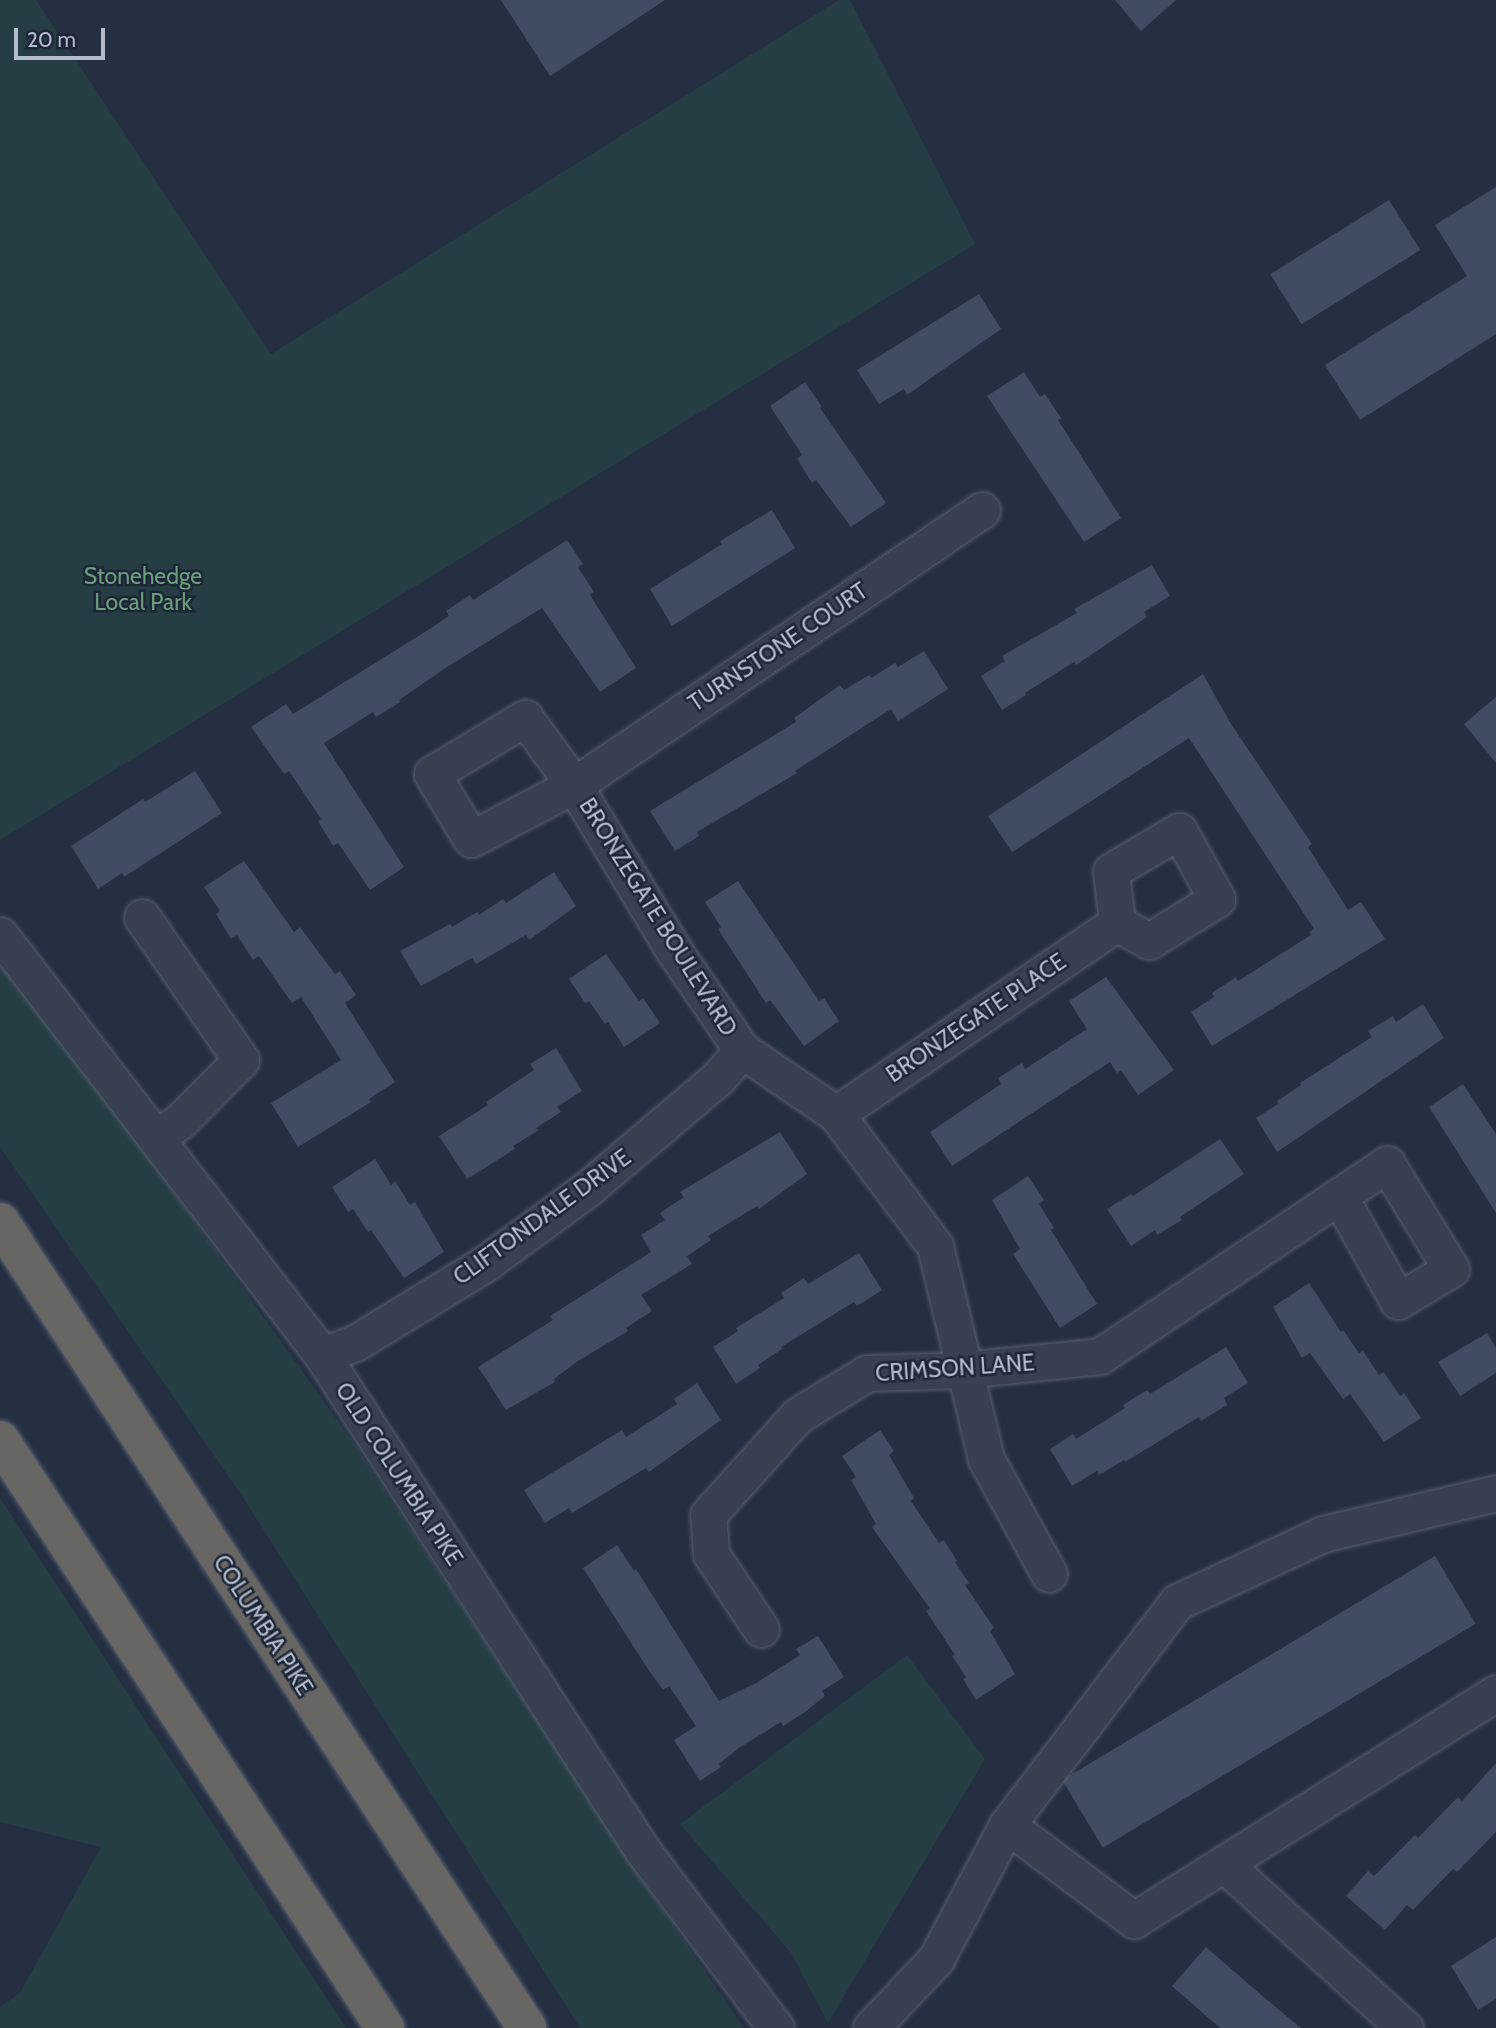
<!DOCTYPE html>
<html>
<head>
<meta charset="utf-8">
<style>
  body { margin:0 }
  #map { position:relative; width:1496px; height:2028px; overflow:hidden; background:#242f42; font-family:Cabin,sans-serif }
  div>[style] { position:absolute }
  .green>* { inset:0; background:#263e43 }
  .building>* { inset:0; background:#404c62; transform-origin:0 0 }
  .roads { filter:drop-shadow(0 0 2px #565f6f) drop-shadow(0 0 2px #565f6f) }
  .minor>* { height:35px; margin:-17.5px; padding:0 17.5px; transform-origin:17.5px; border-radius:17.5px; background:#394151 }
  .trunk>* { height:38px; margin:-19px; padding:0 19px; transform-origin:19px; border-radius:19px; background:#686663 }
  span { translate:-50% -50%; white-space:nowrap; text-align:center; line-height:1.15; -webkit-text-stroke:5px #1d2637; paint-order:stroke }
  .park-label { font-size:23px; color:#6b9e7a }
  .street-label { font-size:23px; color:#b5bdcc }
  .scale { position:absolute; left:14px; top:28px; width:91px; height:32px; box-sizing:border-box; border:4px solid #b5bdcc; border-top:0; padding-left:9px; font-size:21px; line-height:24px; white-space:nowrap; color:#b5bdcc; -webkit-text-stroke:5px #1d2637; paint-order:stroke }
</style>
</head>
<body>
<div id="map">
  <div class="green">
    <i style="clip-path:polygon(0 0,36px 0,271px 354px,839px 0,850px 0,975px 244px,0 840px)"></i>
    <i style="clip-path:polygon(0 964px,152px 1162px,353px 1442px,639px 1875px,744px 2028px,580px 2028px,242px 1496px,0 1147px)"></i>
    <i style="clip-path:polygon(0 1498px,346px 2028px,0 2028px,0 2007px,20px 1993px,101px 1847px,0 1822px)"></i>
    <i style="clip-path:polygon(907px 1655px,985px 1759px,828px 2023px,791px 1953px,680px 1824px)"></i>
  </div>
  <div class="building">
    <i style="clip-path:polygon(501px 0,665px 0,550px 76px)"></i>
    <i style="clip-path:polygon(1115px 0,1176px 0,1141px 31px)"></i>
    <i style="clip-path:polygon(1496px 187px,1496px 334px,1360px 420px,1325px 365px,1467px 276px,1435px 225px)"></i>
    <i style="left:1389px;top:200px;width:59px;height:140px;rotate:58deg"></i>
    <i style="clip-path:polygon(979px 294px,1001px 329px,907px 395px,904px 389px,879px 404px,857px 370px)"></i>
    <i style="clip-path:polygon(1024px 372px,1040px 397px,1045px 394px,1061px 418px,1058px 420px,1121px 518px,1084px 542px,987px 396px)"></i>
    <i style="clip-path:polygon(805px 382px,822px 407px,820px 408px,886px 503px,851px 527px,816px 480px,812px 483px,797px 459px,802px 455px,770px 406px)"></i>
    <i style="clip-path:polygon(772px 510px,795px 548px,672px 626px,650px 589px,722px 544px,720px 541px)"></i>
    <i style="clip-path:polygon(567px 540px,583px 564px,578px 567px,594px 592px,590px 595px,636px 668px,600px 692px,542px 608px,447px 667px,399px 700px,400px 702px,376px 717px,373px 712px,324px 743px,404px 867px,370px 890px,338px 843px,333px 846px,318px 821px,321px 819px,289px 771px,284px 774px,251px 727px,286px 704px,293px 714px,425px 632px,449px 616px,446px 611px,470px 595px,473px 600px)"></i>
    <i style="clip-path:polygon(1152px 565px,1170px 596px,1144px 612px,1147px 617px,1076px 665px,1074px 662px,1025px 693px,1026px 695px,1002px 710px,981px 676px,1005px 661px,1002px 656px,1077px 613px,1074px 609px)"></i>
    <i style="clip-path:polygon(924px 651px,948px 689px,898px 721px,891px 709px,795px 771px,797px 773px,697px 832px,699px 836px,675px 851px,650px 811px,796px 722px,794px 718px,840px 685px,844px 690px,869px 675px,871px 678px,895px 663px,898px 667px)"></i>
    <i style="clip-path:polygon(1203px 674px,1231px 724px,1312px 844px,1308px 847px,1348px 910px,1361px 902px,1385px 939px,1212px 1046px,1191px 1012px,1214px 997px,1212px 993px,1236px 977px,1238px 981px,1311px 935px,1309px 932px,1314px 929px,1189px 738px,1012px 852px,988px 816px)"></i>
    <i style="clip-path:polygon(1496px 697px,1496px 763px,1464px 724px)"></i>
    <i style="clip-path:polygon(195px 771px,222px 813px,124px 877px,122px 873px,98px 889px,71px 846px,143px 799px,145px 802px)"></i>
    <i style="clip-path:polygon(244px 861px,294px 932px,300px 927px,335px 974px,340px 971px,356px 995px,345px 1003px,395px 1082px,369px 1099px,371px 1102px,298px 1147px,271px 1103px,341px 1060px,301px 997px,292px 1003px,259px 956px,253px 960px,237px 935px,231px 939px,216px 914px,220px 911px,204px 887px)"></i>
    <i style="clip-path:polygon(554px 872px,576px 906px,529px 940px,526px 935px,476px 964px,472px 958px,421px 986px,400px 951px,450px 924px,452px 927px,477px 912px,479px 915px,503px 899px,506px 903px)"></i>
    <i style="clip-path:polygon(738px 881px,819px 1001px,824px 998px,839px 1021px,804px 1046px,770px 1000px,766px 1003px,718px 929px,721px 927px,705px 902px)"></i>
    <i style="clip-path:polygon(606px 954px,639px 1001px,643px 998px,660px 1023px,624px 1047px,608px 1022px,605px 1024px,589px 1001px,585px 1003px,569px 979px)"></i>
    <i style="clip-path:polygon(1106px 977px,1174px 1070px,1138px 1095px,1121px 1070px,1117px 1073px,1110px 1062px,952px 1166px,930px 1132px,1001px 1084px,998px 1078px,1022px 1063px,1025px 1069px,1087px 1029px,1069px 1001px)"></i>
    <i style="clip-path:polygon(1423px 1004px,1444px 1038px,1277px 1152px,1256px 1118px,1278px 1104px,1277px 1101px,1301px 1085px,1300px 1083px,1372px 1037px,1368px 1031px,1393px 1016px,1396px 1022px)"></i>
    <i style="clip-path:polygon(556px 1048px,582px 1091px,557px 1107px,561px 1112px,536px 1128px,539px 1130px,513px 1146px,515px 1149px,467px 1179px,439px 1136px,488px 1105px,486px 1102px,534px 1070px,530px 1064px)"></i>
    <i style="clip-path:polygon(1463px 1084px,1496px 1134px,1496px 1213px,1429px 1107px)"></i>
    <i style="clip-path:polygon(780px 1132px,807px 1174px,759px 1209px,757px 1206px,708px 1236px,711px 1240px,687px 1256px,692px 1264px,641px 1295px,652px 1311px,626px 1328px,628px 1331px,578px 1361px,554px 1379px,555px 1382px,506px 1410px,478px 1367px,553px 1320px,550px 1316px,651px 1252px,641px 1235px,665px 1220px,660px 1213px,684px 1197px,680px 1192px)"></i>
    <i style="clip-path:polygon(1220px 1139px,1244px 1174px,1180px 1217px,1182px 1220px,1157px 1235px,1155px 1230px,1131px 1246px,1107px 1209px,1131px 1194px,1133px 1196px)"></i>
    <i style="clip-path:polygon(375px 1159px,391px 1185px,395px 1181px,410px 1205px,415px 1202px,444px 1252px,404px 1278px,371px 1230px,368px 1232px,353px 1209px,348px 1212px,332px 1187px)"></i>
    <i style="clip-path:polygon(1028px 1176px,1044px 1200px,1039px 1204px,1054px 1228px,1051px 1230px,1097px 1304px,1060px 1328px,1013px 1254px,1020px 1249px,992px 1200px)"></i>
    <i style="clip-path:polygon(859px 1253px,882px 1290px,857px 1306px,854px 1302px,781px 1347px,782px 1349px,758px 1365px,760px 1368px,736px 1384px,713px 1347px,738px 1331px,736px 1328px,784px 1298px,781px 1293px,804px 1278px,808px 1284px)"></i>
    <i style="clip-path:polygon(1309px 1283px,1341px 1332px,1343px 1330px,1359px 1353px,1363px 1351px,1379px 1375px,1384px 1372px,1400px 1396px,1404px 1393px,1421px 1418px,1384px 1442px,1350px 1394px,1343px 1399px,1310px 1353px,1302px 1358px,1273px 1307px)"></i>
    <i style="clip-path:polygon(1487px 1333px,1496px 1348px,1496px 1373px,1460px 1396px,1438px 1362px)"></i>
    <i style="clip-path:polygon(1226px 1347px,1248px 1383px,1224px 1398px,1227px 1405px,1201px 1421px,1199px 1417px,1125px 1462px,1124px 1460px,1099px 1475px,1097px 1471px,1072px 1486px,1050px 1449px,1073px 1434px,1076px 1439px,1125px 1408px,1123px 1405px,1147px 1390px,1150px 1394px)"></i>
    <i style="clip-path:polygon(697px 1383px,721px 1420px,649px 1472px,646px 1468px,572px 1513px,569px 1508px,545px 1523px,524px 1490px,622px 1430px,626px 1437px,677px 1404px,674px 1399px)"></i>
    <i style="clip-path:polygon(880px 1430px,894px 1451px,889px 1455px,914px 1498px,911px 1501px,939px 1543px,944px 1540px,957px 1561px,955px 1562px,969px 1583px,965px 1585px,994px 1628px,990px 1631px,1015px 1674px,976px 1700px,963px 1679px,966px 1677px,952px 1656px,955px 1655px,926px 1611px,930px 1609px,872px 1527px,876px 1524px,851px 1480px,856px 1477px,842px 1456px)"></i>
    <i style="clip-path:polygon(617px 1545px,634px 1571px,636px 1569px,719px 1701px,756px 1683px,800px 1655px,796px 1649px,818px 1636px,844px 1677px,822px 1691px,825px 1696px,805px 1712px,783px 1726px,781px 1722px,739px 1748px,719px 1764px,721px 1767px,700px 1781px,674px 1740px,696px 1726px,669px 1686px,663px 1690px,646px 1666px,583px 1568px)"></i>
    <i style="left:1435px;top:1556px;width:79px;height:435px;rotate:59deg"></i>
    <i style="clip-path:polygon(1496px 1763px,1496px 1832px,1457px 1872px,1453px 1869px,1413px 1910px,1407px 1905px,1385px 1930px,1346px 1896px,1368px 1871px,1374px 1876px,1415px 1835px,1418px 1838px,1458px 1797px,1462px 1801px)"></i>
    <i style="clip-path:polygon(1496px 1937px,1496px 1999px,1478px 2010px,1451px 1966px)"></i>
    <i style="clip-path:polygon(1206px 1947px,1253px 1988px,1301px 2028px,1220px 2028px,1172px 1986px)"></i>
  </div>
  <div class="roads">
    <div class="minor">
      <i style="left:982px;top:510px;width:492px;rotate:146deg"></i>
      <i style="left:574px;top:785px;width:116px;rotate:152.3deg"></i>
      <i style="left:471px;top:839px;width:76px;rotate:-121deg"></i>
      <i style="left:432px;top:774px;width:109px;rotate:-31.1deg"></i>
      <i style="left:525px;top:718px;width:83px;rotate:53.8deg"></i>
      <i style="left:574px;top:785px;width:192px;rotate:58.9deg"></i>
      <i style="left:673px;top:949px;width:122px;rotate:55.7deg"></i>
      <i style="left:742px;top:1050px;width:114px;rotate:34.2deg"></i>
      <i style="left:836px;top:1114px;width:165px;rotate:53.1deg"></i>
      <i style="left:935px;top:1246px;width:219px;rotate:76.5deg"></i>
      <i style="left:986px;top:1459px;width:131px;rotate:61.3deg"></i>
      <i style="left:142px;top:917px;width:174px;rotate:55.3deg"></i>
      <i style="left:241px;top:1060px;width:86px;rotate:135deg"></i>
      <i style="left:180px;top:1121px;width:28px;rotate:145deg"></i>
      <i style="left:0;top:935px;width:529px;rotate:52.52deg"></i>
      <i style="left:322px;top:1355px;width:591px;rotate:57.09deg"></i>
      <i style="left:643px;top:1851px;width:221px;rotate:53.1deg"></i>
      <i style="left:836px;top:1114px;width:340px;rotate:-34.2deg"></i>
      <i style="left:1117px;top:923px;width:52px;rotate:-96.6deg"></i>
      <i style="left:1111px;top:871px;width:79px;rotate:-30.5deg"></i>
      <i style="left:1179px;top:831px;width:78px;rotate:60.8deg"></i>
      <i style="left:1217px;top:899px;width:80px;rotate:148.3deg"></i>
      <i style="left:1149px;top:941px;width:37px;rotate:-151deg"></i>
      <i style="left:322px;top:1355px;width:35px;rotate:-20deg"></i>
      <i style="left:355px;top:1343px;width:153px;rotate:-31.4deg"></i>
      <i style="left:486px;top:1263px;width:125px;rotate:-36.2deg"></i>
      <i style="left:587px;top:1189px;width:172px;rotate:-40.3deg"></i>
      <i style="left:718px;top:1078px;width:37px;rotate:-49deg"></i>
      <i style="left:761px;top:1629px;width:90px;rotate:-123.7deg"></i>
      <i style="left:711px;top:1554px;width:39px;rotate:-94deg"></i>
      <i style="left:708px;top:1515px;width:133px;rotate:-48deg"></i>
      <i style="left:797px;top:1416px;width:82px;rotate:-31.6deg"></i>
      <i style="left:867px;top:1373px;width:96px;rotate:-1.8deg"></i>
      <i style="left:963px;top:1370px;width:138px;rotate:-5.8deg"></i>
      <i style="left:1100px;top:1356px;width:288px;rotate:-33.8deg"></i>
      <i style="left:1339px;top:1196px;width:58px;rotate:-33.7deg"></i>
      <i style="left:1387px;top:1164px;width:123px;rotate:58.6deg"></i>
      <i style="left:1451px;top:1269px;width:62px;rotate:148.9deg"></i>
      <i style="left:1398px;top:1301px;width:120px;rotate:-119.3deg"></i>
      <i style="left:1007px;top:1825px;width:159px;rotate:36.8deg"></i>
      <i style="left:1134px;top:1920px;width:427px;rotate:-32.1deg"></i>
      <i style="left:1225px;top:1865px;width:243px;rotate:42.2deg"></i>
      <i style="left:871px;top:2028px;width:95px;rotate:-46.7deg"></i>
      <i style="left:936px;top:1959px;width:152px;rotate:-62.1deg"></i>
      <i style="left:1007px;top:1825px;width:280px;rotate:-52.7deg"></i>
      <i style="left:1177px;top:1602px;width:161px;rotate:-25deg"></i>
      <i style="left:1323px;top:1534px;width:178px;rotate:-13.3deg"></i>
    </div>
    <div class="trunk">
      <i style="left:0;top:1222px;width:963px;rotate:56.82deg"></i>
      <i style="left:0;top:1440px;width:703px;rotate:56.78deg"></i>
    </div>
  </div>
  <div class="park-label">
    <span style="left:143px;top:589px">Stonehedge<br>Local Park</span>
  </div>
  <div class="street-label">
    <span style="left:778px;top:647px;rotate:-34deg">TURNSTONE COURT</span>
    <span style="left:658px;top:917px;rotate:58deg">BRONZEGATE BOULEVARD</span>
    <span style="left:976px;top:1018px;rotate:-34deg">BRONZEGATE PLACE</span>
    <span style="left:542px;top:1217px;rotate:-36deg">CLIFTONDALE DRIVE</span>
    <span style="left:955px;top:1368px;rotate:-4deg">CRIMSON LANE</span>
    <span style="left:399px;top:1474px;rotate:57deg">OLD COLUMBIA PIKE</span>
    <span style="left:263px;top:1625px;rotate:57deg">COLUMBIA PIKE</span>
  </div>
  <div class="scale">20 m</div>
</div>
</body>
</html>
